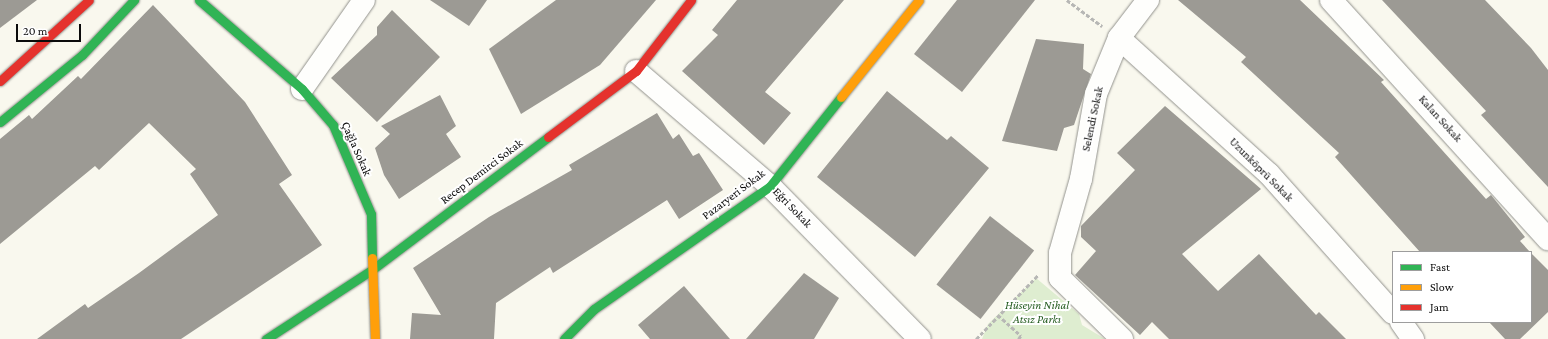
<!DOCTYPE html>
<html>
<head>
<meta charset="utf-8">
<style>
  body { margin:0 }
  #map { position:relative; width:1548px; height:339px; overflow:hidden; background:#f9f8ee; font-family:"Crimson Pro",serif }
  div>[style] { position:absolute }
  .green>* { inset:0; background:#deedd0 }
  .building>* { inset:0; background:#9c9a94; transform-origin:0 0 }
  .path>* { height:2.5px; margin-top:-1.25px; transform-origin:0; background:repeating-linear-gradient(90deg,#b7b7b5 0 4px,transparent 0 6px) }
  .roads { filter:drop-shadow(0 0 1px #92928d) drop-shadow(0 0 1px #92928d) }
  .street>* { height:22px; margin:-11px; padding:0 11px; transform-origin:11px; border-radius:11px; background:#fefefc }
  .fast>* { height:9px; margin:-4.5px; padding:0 4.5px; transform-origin:4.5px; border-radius:4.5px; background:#30b455 }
  .slow>* { height:9px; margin:-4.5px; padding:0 4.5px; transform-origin:4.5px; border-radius:4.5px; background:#ff9f0a }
  .jam>* { height:9px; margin:-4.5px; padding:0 4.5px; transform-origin:4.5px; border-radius:4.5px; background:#e5322d }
  span { translate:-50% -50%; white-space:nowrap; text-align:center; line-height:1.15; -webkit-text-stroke:4px #fff; paint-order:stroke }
  .street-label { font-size:12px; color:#0b0b0b }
  .park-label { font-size:12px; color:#255c21; font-style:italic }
  .legend { position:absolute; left:1392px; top:251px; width:140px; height:72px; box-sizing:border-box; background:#fff; border:1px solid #9d9d9d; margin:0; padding:5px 7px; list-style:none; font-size:12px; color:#0b0b0b }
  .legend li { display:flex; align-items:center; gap:8px; height:20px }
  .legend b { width:20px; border:1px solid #9d9d9d }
  .scale { position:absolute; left:16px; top:24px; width:65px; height:18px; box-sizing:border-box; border:2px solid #0b0b0b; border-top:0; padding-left:5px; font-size:12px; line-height:14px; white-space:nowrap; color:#0b0b0b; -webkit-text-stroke:3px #fff; paint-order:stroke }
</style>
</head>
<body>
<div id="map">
  <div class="green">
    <i style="clip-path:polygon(1036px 278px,1079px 314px,1082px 325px,1105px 339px,982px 339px,988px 324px)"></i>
  </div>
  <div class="building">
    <i style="clip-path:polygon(0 0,37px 0,0 28px)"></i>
    <i style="clip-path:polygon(430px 0,487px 0,469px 26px)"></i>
    <i style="clip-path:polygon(556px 0,656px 0,600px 65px,521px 114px,489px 49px)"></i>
    <i style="clip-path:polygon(737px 0,844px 0,765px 92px,791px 113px,764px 145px,682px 71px,718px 35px,712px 30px)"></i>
    <i style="clip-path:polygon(957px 0,1035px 0,962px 92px,914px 54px)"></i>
    <i style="clip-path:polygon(1178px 0,1300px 0,1384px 80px,1381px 82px,1486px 199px,1491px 195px,1525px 237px,1520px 241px,1530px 252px,1420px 252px,1335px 157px,1339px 153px,1241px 62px,1246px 57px)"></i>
    <i style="clip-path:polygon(1382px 0,1485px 0,1531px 48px,1548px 70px,1548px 187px,1481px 115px,1486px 111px)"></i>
    <i style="clip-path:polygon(153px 5px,245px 102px,292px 175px,279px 184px,322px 245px,181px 339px,37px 339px,85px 304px,88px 308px,139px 273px,218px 215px,190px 174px,196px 169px,149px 123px,99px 170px,95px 166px,0 244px,0 139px,29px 115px,32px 119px,78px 76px,81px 79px)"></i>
    <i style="clip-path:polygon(392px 10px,440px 57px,377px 122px,331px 78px,377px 35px,377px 27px)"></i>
    <i style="clip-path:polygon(1036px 39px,1084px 44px,1083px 69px,1091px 74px,1074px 125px,1064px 128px,1057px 151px,1002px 141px)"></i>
    <i style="clip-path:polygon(887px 91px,947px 140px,951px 136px,989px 168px,915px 257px,817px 177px)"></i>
    <i style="clip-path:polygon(440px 95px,456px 126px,446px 134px,461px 157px,399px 199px,384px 175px,375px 148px,390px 134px,381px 126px)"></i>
    <i style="clip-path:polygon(1165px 106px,1261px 189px,1182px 254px,1218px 291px,1259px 254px,1316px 315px,1319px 312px,1346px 339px,1169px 339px,1152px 322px,1140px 335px,1075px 275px,1096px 251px,1081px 237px,1081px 226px,1135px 170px,1117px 153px)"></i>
    <i style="clip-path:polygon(657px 113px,673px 139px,679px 134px,693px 156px,699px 153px,723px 190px,679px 219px,667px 200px,553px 273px,550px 267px,496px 303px,494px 339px,410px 339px,412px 313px,441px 315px,413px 268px,489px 217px,572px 170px,569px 165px)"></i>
    <i style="left:990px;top:216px;width:56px;height:87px;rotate:38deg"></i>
    <i style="clip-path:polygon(1531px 253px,1548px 270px,1548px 312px,1520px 339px,1505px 339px,1489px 322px,1531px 322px)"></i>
    <i style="clip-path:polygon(804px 273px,839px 298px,814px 339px,746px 339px)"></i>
    <i style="clip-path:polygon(684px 286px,730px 339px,650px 339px,638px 325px)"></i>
  </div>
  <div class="path">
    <i style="left:1067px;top:0;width:44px;rotate:36.6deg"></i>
    <i style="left:998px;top:315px;width:31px;rotate:42deg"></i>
    <i style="left:1021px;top:336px;width:4px;rotate:124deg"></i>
    <i style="left:976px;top:339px;width:89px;rotate:-45.9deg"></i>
  </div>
  <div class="roads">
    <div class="street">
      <i style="left:1331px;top:0;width:323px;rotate:47.8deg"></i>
      <i style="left:1119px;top:38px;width:202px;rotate:42.2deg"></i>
      <i style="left:1269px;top:174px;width:186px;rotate:48.3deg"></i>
      <i style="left:636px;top:71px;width:177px;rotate:40.6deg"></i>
      <i style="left:770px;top:186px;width:214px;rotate:45.6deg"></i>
      <i style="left:302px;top:89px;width:108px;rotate:-55.1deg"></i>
      <i style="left:1401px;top:322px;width:21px;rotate:55deg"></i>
      <i style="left:1122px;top:339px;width:87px;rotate:-135.5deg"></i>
      <i style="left:1060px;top:278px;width:25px;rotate:-90deg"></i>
      <i style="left:1060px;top:253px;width:77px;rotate:-74.2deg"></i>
      <i style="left:1081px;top:179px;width:86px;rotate:-80deg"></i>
      <i style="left:1096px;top:94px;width:61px;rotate:-67.7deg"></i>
      <i style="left:1119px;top:38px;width:48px;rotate:-52.7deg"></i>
    </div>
    <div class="fast">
      <i style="left:199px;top:0;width:136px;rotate:40.8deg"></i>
      <i style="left:302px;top:89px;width:48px;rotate:49.3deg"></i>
      <i style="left:333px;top:125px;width:97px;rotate:66.9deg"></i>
      <i style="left:371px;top:214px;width:44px;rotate:88.7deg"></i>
      <i style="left:0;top:122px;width:106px;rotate:-39.3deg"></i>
      <i style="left:82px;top:55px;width:76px;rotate:-46.6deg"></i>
      <i style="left:266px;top:339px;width:128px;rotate:-33.2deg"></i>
      <i style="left:373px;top:269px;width:219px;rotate:-37deg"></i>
      <i style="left:564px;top:339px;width:42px;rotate:-45deg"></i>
      <i style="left:594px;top:309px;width:215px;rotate:-34.9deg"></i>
      <i style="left:770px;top:186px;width:114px;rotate:-51.4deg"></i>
    </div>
    <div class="slow">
      <i style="left:841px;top:97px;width:124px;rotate:-51.2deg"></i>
      <i style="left:372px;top:258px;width:81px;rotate:87.9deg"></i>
    </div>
    <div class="jam">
      <i style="left:0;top:81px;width:120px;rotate:-42.3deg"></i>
      <i style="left:548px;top:137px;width:110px;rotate:-36.9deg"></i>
      <i style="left:636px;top:71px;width:90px;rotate:-52.2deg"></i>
    </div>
  </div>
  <div class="street-label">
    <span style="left:1093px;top:119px;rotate:-78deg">Selendi Sokak</span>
    <span style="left:1440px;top:119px;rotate:48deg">Kalan Sokak</span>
    <span style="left:356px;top:149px;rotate:66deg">Çağla Sokak</span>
    <span style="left:1261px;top:170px;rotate:45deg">Uzunköprü Sokak</span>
    <span style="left:482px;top:172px;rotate:-37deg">Recep Demirci Sokak</span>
    <span style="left:734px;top:195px;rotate:-37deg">Pazaryeri Sokak</span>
    <span style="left:792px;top:208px;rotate:46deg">Eğri Sokak</span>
  </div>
  <div class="park-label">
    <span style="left:1037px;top:313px">Hüseyin Nihal<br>Atsız Parkı</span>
  </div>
  <ul class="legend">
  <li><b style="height:5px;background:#30b455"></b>Fast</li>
  <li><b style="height:5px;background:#ff9f0a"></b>Slow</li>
  <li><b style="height:5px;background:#e5322d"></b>Jam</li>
  </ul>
  <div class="scale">20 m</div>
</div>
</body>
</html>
